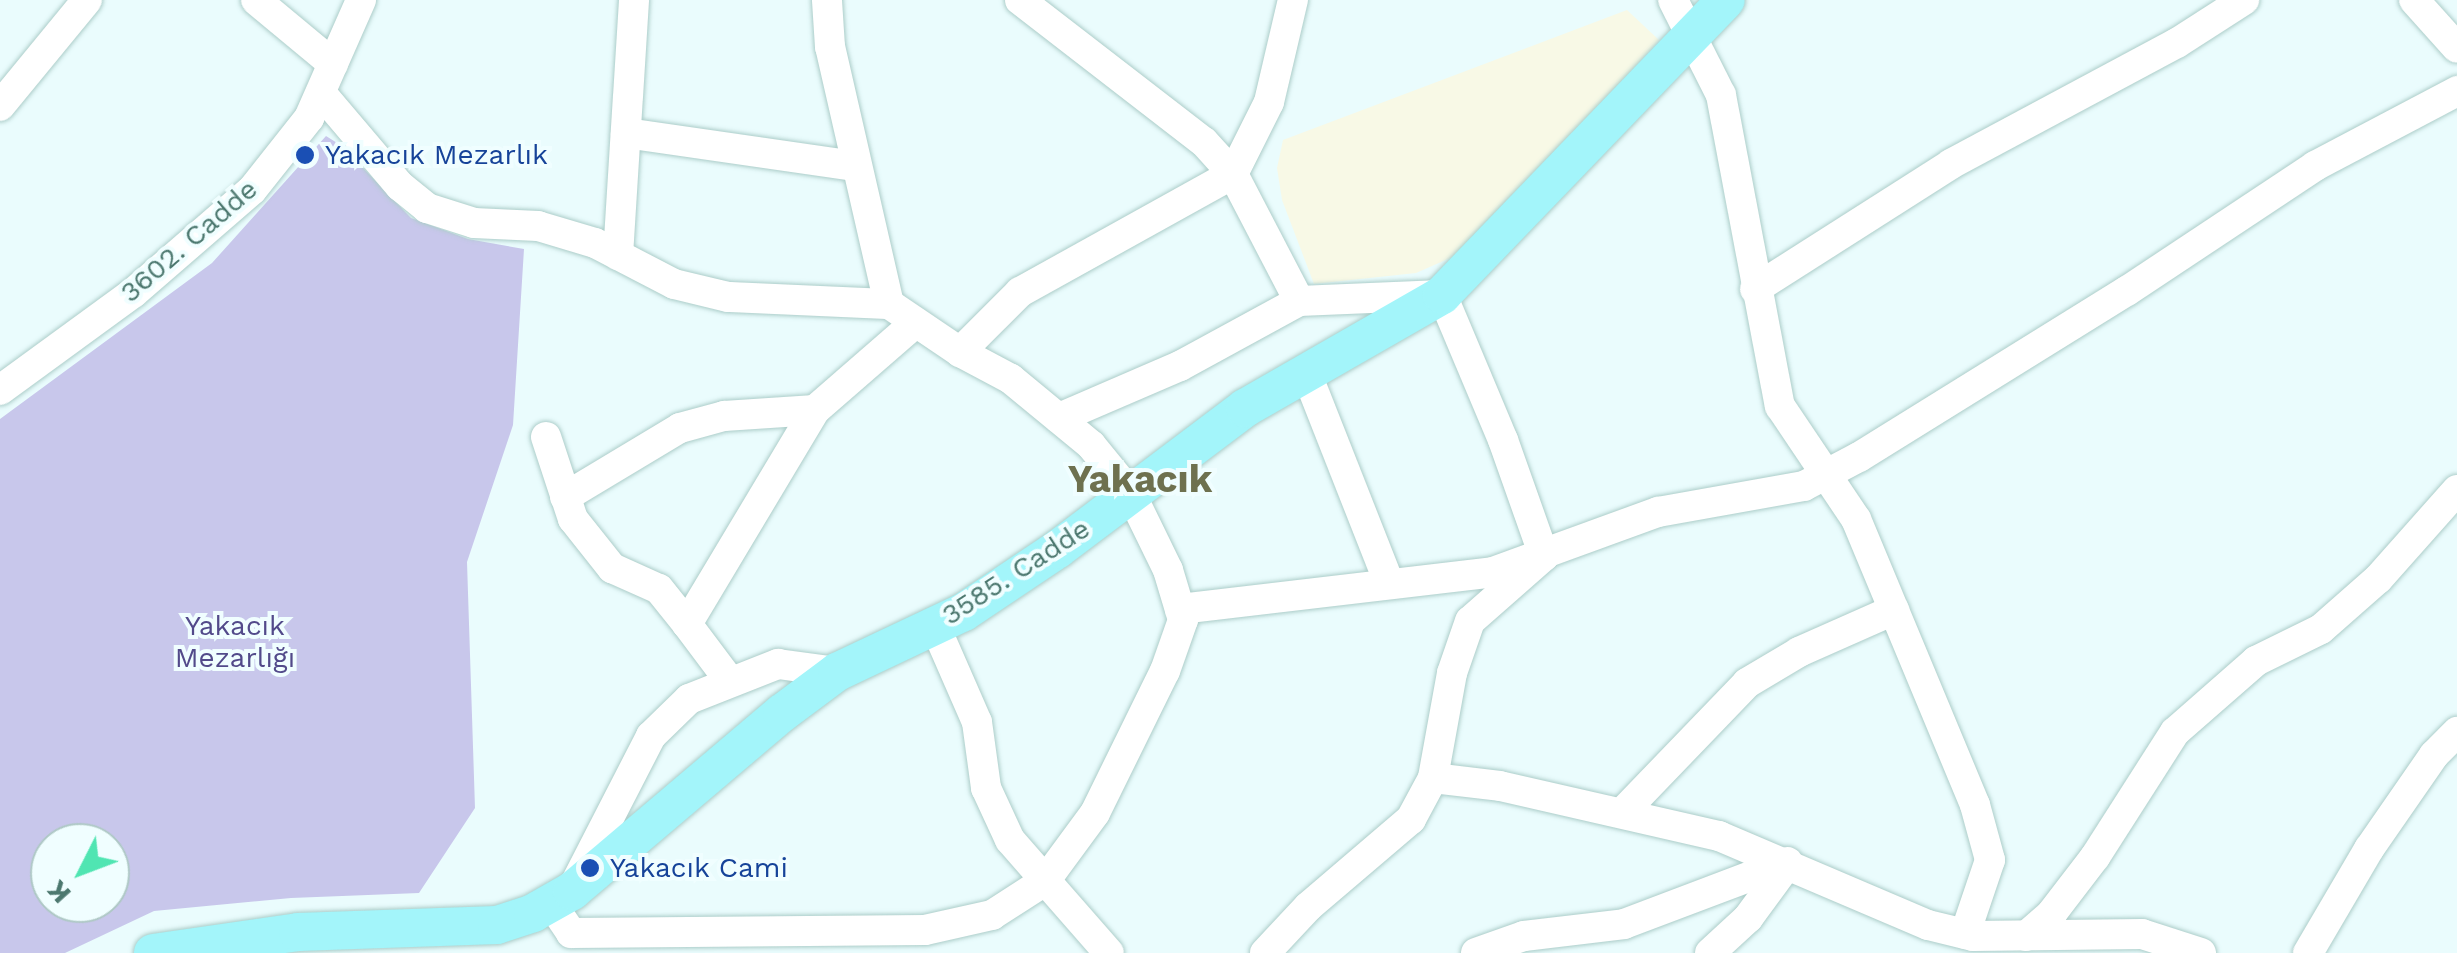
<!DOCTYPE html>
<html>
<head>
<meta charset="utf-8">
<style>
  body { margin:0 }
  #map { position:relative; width:2457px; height:953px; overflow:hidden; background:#eafcfd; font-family:"Work Sans",sans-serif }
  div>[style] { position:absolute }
  .education>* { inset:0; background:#f8f9e6 }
  .green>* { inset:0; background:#c8c7eb }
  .roads { filter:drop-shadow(0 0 2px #accdc9) drop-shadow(0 0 2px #accdc9) }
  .minor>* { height:30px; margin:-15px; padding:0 15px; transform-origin:15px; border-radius:15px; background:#fff }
  .major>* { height:38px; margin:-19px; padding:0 19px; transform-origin:19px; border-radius:19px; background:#a3f5fa }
  .dots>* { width:28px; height:28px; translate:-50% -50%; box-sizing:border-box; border:5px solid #f0feff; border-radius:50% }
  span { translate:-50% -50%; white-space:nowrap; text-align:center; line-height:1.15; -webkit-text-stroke:8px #f0feff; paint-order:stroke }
  .transit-label { font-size:28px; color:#164399 }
  .left { translate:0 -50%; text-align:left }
  .street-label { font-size:28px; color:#4c786f }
  .park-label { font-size:28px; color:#524a8a }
  .district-label { font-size:38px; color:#6e714f; font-weight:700 }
  .north { position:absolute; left:30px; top:823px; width:100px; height:100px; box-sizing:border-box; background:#f0feff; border:2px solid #aec8c5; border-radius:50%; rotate:228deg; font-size:28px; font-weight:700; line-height:40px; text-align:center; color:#4c786f }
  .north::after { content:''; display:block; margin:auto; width:35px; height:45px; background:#50e5b2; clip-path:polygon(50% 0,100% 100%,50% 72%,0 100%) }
</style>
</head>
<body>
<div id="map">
  <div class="education">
    <i style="clip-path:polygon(1627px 10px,1659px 40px,1464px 252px,1416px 273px,1314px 284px,1282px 200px,1277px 168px,1283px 140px)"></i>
  </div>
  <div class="green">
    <i style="clip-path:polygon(evenodd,326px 136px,342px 146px,411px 218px,468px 239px,524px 249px,513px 425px,467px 562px,475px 808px,419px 893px,291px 898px,154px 911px,65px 953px,0 953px,0 419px,212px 263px,326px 136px,50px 843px,110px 843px,110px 903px,50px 903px,50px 843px)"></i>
  </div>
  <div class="roads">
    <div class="minor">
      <i style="left:256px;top:0;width:100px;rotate:39.7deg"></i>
      <i style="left:1020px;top:0;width:232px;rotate:37.7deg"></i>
      <i style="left:1204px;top:142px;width:43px;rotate:47.8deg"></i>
      <i style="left:1233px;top:174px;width:143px;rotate:62.5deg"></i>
      <i style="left:1673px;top:0;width:106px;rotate:63.2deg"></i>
      <i style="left:1721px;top:95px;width:317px;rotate:79.3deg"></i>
      <i style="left:1780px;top:406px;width:136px;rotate:56.1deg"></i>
      <i style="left:1856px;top:519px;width:310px;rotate:67.4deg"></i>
      <i style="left:1975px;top:805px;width:57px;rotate:74.7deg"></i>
      <i style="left:1990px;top:860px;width:78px;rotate:108.7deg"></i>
      <i style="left:2414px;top:0;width:64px;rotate:48.1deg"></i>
      <i style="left:321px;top:93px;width:122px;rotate:49.7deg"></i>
      <i style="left:400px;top:186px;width:35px;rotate:39deg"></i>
      <i style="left:427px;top:208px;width:49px;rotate:17.7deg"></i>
      <i style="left:474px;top:223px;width:64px;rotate:2.7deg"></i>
      <i style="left:538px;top:226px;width:59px;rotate:16.6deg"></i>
      <i style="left:595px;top:243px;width:89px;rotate:27.4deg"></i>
      <i style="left:674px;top:284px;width:56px;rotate:13.5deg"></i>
      <i style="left:728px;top:297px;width:161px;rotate:2.5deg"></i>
      <i style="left:0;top:106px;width:137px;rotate:-50.6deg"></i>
      <i style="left:626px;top:133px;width:231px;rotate:8.2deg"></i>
      <i style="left:618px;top:255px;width:256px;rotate:-86.4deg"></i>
      <i style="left:1755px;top:289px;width:232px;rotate:-32.5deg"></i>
      <i style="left:1951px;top:164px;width:256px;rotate:-28.2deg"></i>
      <i style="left:2177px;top:43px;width:80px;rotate:-32.7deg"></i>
      <i style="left:960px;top:352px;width:85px;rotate:-45deg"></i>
      <i style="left:1020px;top:292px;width:244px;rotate:-29deg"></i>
      <i style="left:1233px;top:174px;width:80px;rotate:-63.4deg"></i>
      <i style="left:1269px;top:102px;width:105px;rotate:-76.8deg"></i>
      <i style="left:1306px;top:372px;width:227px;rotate:68.5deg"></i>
      <i style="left:0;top:390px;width:165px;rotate:-36.1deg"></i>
      <i style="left:133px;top:293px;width:157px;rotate:-40.9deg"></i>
      <i style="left:252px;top:190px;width:92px;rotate:-51.6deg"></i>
      <i style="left:309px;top:118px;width:129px;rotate:-66.2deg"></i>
      <i style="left:1059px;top:418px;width:132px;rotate:-23.3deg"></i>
      <i style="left:1180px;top:366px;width:136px;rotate:-28.6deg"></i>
      <i style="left:1299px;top:301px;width:143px;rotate:-2.4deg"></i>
      <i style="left:1442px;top:295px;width:157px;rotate:67.2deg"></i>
      <i style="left:1503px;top:440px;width:123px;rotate:70.5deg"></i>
      <i style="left:1544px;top:556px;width:98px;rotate:138.7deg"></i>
      <i style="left:1470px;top:621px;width:55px;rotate:109.1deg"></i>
      <i style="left:1452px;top:673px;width:107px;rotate:100.3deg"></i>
      <i style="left:1433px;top:778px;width:47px;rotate:118.2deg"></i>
      <i style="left:1411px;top:819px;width:135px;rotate:139.5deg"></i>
      <i style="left:1308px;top:907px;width:63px;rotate:133.1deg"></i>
      <i style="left:546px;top:437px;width:86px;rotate:71.8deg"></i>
      <i style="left:573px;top:519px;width:63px;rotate:51.5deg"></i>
      <i style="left:612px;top:568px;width:51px;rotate:24.1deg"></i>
      <i style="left:659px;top:589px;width:45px;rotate:51.3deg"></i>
      <i style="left:565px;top:497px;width:134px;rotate:-31deg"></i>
      <i style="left:680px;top:428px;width:46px;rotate:-15.3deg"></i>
      <i style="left:724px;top:416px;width:91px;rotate:-3.8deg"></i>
      <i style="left:1180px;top:609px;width:315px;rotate:-6.7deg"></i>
      <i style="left:1493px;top:572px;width:176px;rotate:-20deg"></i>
      <i style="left:1658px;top:512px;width:148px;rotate:-10.1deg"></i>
      <i style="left:1804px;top:486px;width:62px;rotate:-27.8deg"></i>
      <i style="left:1859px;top:457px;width:315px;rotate:-31.8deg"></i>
      <i style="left:2127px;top:291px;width:226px;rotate:-33.6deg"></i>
      <i style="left:2315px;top:166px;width:161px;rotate:-27.8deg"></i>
      <i style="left:935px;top:626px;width:105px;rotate:66.4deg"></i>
      <i style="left:977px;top:722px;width:67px;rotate:82.2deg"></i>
      <i style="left:986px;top:788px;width:57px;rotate:65.2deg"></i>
      <i style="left:1010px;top:840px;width:150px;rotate:48.8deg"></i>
      <i style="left:729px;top:680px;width:70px;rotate:-126.9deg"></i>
      <i style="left:687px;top:624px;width:249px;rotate:-59.1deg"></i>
      <i style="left:815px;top:410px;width:133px;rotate:-41deg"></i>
      <i style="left:1433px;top:778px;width:67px;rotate:6.8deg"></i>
      <i style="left:1500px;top:786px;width:225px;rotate:12.9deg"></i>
      <i style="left:1719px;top:836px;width:227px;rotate:23.1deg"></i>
      <i style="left:1928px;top:925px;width:46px;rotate:13.7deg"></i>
      <i style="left:1973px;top:936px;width:169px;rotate:-0.7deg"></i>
      <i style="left:2142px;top:934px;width:62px;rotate:17.9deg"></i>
      <i style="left:1622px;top:813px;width:180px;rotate:-46.1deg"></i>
      <i style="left:1747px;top:683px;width:61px;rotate:-30.8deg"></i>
      <i style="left:1799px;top:652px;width:104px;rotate:-23.9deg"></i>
      <i style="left:576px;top:882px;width:164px;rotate:-62.8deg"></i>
      <i style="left:651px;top:736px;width:53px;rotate:-44.2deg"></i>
      <i style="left:689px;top:699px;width:96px;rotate:-21.5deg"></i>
      <i style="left:778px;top:664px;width:60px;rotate:7.7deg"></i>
      <i style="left:551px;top:903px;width:36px;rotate:56deg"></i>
      <i style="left:571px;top:933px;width:354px;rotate:-0.5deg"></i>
      <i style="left:925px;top:930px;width:69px;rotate:-12.6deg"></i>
      <i style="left:992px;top:915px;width:63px;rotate:-32.7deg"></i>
      <i style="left:1045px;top:881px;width:84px;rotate:-53.7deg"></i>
      <i style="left:1095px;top:813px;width:158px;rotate:-63.8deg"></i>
      <i style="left:1165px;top:671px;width:54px;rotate:-70.6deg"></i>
      <i style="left:1183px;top:620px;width:52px;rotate:-106.7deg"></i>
      <i style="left:1168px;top:570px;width:85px;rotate:-116deg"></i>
      <i style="left:1131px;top:494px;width:63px;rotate:-129.2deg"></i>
      <i style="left:1091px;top:445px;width:104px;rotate:-140.5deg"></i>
      <i style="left:1011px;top:379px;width:58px;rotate:-152.1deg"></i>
      <i style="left:960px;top:352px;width:86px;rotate:-145.9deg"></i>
      <i style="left:889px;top:304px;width:264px;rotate:-102.9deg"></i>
      <i style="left:830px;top:47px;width:47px;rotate:-93.7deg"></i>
      <i style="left:2026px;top:936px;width:35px;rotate:-41deg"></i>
      <i style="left:2052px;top:913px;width:71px;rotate:-52.5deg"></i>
      <i style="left:2095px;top:857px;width:148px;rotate:-57.4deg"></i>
      <i style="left:2175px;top:732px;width:108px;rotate:-41.2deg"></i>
      <i style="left:2256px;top:661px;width:72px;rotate:-26.2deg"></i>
      <i style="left:2321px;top:629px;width:76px;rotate:-41.3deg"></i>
      <i style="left:2378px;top:579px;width:119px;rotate:-48.4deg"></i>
      <i style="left:1476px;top:953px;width:51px;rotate:-19.5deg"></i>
      <i style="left:1524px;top:936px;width:101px;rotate:-6.8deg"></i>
      <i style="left:1624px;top:924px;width:175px;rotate:-20.7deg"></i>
      <i style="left:1710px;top:953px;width:52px;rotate:-42.6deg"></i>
      <i style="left:1748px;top:918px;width:66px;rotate:-53.7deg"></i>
      <i style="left:2308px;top:953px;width:121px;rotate:-59.6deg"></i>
      <i style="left:2369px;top:849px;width:114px;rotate:-55.3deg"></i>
      <i style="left:2434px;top:755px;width:33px;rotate:-45deg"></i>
    </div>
    <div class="major">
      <i style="left:153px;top:953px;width:147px;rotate:-8.2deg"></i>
      <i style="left:298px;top:932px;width:199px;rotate:-2deg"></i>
      <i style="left:497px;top:925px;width:38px;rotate:-18deg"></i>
      <i style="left:533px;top:913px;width:45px;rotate:-29.4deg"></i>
      <i style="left:572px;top:891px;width:275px;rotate:-40.3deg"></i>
      <i style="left:782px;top:713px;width:69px;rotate:-36.7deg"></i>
      <i style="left:837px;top:672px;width:140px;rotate:-25.3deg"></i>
      <i style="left:964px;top:612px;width:113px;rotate:-33.8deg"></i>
      <i style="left:1058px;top:549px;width:234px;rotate:-37deg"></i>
      <i style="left:1245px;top:408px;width:227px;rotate:-29.8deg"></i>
      <i style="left:1442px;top:295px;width:409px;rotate:-46.1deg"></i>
    </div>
  </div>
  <div class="dots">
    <i style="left:305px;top:155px;background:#1a4fb4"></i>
    <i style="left:590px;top:868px;background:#1a4fb4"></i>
  </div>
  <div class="transit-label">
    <span class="left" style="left:325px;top:155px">Yakacık Mezarlık</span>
    <span class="left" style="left:610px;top:868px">Yakacık Cami</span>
  </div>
  <div class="street-label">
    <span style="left:189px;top:241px;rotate:-41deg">3602. Cadde</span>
    <span style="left:1016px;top:572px;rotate:-33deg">3585. Cadde</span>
  </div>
  <div class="park-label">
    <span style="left:235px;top:642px">Yakacık<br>Mezarlığı</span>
  </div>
  <div class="district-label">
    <span style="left:1140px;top:480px">Yakacık</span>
  </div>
  <div class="north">K</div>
</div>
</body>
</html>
